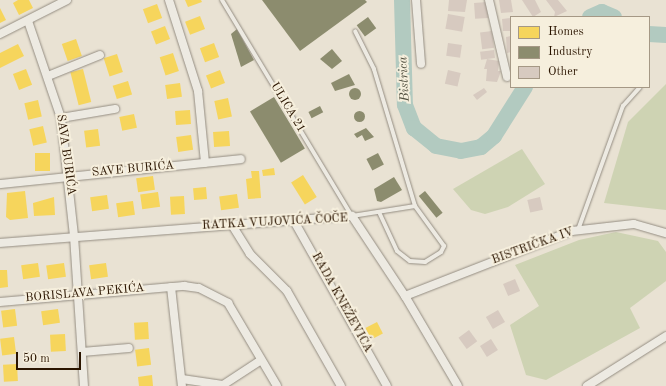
<!DOCTYPE html>
<html>
<head>
<meta charset="utf-8">
<style>
  body { margin:0 }
  #map { position:relative; width:666px; height:386px; overflow:hidden; background:#e9e2d3; font-family:"Old Standard TT",serif }
  div>[style] { position:absolute }
  .green>* { inset:0; background:#ced3b3 }
  .homes>* { inset:0; background:#f6d55c; transform-origin:0 0 }
  .industry>* { inset:0; background:#8c8c6e; transform-origin:0 0 }
  .round { border-radius:50% }
  .river>* { height:16px; margin:-8px; padding:0 8px; transform-origin:8px; border-radius:8px; background:#b2cac0 }
  .building>* { inset:0; background:#d7cac0; transform-origin:0 0 }
  .roads { filter:drop-shadow(0 0 1px #948d82) drop-shadow(0 0 1px #948d82) }
  .service>* { height:4px; margin:-2px; padding:0 2px; transform-origin:2px; border-radius:2px; background:#edeae2 }
  .minor>* { height:8px; margin:-4px; padding:0 4px; transform-origin:4px; border-radius:4px; background:#edeae2 }
  span { translate:-50% -50%; white-space:nowrap; text-align:center; line-height:1.15; -webkit-text-stroke:4px #f6efdd; paint-order:stroke }
  .street-label { font-size:12px; color:#2b1500 }
  .water-label { font-size:13px; color:#525040; font-style:italic }
  .legend { position:absolute; left:510px; top:16px; width:140px; height:72px; box-sizing:border-box; background:#f6efdd; border:1px solid #a59885; margin:0; padding:5px 7px; list-style:none; font-size:12px; color:#2b1500 }
  .legend li { display:flex; align-items:center; gap:8px; height:20px }
  .legend b { width:20px; border:1px solid #a59885 }
  .scale { position:absolute; left:16px; top:352px; width:65px; height:18px; box-sizing:border-box; border:2px solid #2b1500; border-top:0; padding-left:5px; font-size:12px; line-height:14px; white-space:nowrap; color:#2b1500; -webkit-text-stroke:3px #f6efdd; paint-order:stroke }
</style>
</head>
<body>
<div id="map">
  <div class="green">
    <i style="clip-path:polygon(666px 84px,666px 210px,604px 203px,628px 122px)"></i>
    <i style="clip-path:polygon(522px 149px,545px 184px,508px 207px,485px 214px,471px 210px,453px 189px)"></i>
    <i style="clip-path:polygon(616px 232px,658px 241px,666px 252px,666px 281px,630px 308px,640px 328px,546px 380px,526px 375px,510px 325px,539px 306px,515px 265px,579px 240px)"></i>
  </div>
  <div class="homes">
    <i style="clip-path:polygon(18px 0,29px 0,33px 8px,19px 15px,13px 3px)"></i>
    <i style="clip-path:polygon(185px 0,201px 0,202px 2px,188px 7px)"></i>
    <i style="left:157px;top:4px;width:15px;height:15px;rotate:70deg"></i>
    <i style="clip-path:polygon(0 8px,6px 20px,0 23px)"></i>
    <i style="left:200px;top:16px;width:14px;height:16px;rotate:69deg"></i>
    <i style="left:165px;top:26px;width:14px;height:15px;rotate:69deg"></i>
    <i style="left:76px;top:39px;width:18px;height:15px;rotate:71deg"></i>
    <i style="left:214px;top:43px;width:15px;height:15px;rotate:70deg"></i>
    <i style="clip-path:polygon(18px 44px,24px 56px,0 68px,0 53px)"></i>
    <i style="left:173px;top:53px;width:19px;height:14px;rotate:72deg"></i>
    <i style="left:117px;top:54px;width:19px;height:14px;rotate:72deg"></i>
    <i style="left:26px;top:69px;width:17px;height:14px;rotate:69deg"></i>
    <i style="left:83px;top:69px;width:34px;height:13px;rotate:76deg"></i>
    <i style="left:220px;top:70px;width:14px;height:15px;rotate:69deg"></i>
    <i style="left:128px;top:81px;width:14px;height:16px;rotate:73deg"></i>
    <i style="left:180px;top:83px;width:14px;height:15px;rotate:82deg"></i>
    <i style="left:228px;top:98px;width:19px;height:14px;rotate:78deg"></i>
    <i style="left:38px;top:100px;width:17px;height:14px;rotate:77deg"></i>
    <i style="left:190px;top:110px;width:14px;height:15px;rotate:86deg"></i>
    <i style="left:134px;top:114px;width:14px;height:15px;rotate:78deg"></i>
    <i style="left:43px;top:126px;width:17px;height:14px;rotate:77deg"></i>
    <i style="left:98px;top:129px;width:17px;height:14px;rotate:83deg"></i>
    <i style="left:229px;top:131px;width:15px;height:16px;rotate:86deg"></i>
    <i style="left:191px;top:135px;width:15px;height:15px;rotate:82deg"></i>
    <i style="left:50px;top:153px;width:18px;height:15px;rotate:90deg"></i>
    <i style="clip-path:polygon(274px 168px,275px 175px,263px 176px,262px 170px)"></i>
    <i style="clip-path:polygon(251px 171px,259px 171px,261px 198px,248px 199px,246px 179px,252px 178px)"></i>
    <i style="left:303px;top:175px;width:26px;height:14px;rotate:58deg"></i>
    <i style="left:153px;top:176px;width:14px;height:17px;rotate:82deg"></i>
    <i style="left:206px;top:187px;width:12px;height:13px;rotate:85deg"></i>
    <i style="clip-path:polygon(25px 191px,28px 218px,10px 220px,6px 217px,7px 193px)"></i>
    <i style="left:158px;top:192px;width:15px;height:18px;rotate:82deg"></i>
    <i style="left:237px;top:194px;width:14px;height:18px;rotate:82deg"></i>
    <i style="left:107px;top:195px;width:14px;height:17px;rotate:82deg"></i>
    <i style="left:184px;top:196px;width:18px;height:14px;rotate:87deg"></i>
    <i style="clip-path:polygon(54px 197px,55px 215px,34px 216px,33px 203px)"></i>
    <i style="left:133px;top:201px;width:14px;height:17px;rotate:82deg"></i>
    <i style="left:38px;top:263px;width:14px;height:17px;rotate:82deg"></i>
    <i style="left:64px;top:263px;width:14px;height:18px;rotate:82deg"></i>
    <i style="left:106px;top:263px;width:14px;height:17px;rotate:82deg"></i>
    <i style="clip-path:polygon(0 270px,7px 270px,8px 287px,0 288px)"></i>
    <i style="left:15px;top:309px;width:17px;height:14px;rotate:83deg"></i>
    <i style="left:58px;top:309px;width:14px;height:17px;rotate:82deg"></i>
    <i style="left:148px;top:322px;width:17px;height:14px;rotate:87deg"></i>
    <i style="left:377px;top:322px;width:13px;height:13px;rotate:63deg"></i>
    <i style="left:65px;top:334px;width:17px;height:15px;rotate:87deg"></i>
    <i style="left:14px;top:337px;width:17px;height:14px;rotate:83deg"></i>
    <i style="left:149px;top:348px;width:17px;height:14px;rotate:83deg"></i>
    <i style="left:17px;top:364px;width:17px;height:14px;rotate:87deg"></i>
    <i style="clip-path:polygon(152px 375px,153px 386px,139px 386px,138px 377px)"></i>
  </div>
  <div class="industry">
    <i style="clip-path:polygon(262px 0,365px 0,367px 2px,300px 51px)"></i>
    <i style="left:368px;top:17px;width:14px;height:14px;rotate:54deg"></i>
    <i style="clip-path:polygon(237px 29px,254px 60px,241px 67px,231px 34px)"></i>
    <i style="clip-path:polygon(332px 49px,342px 61px,332px 69px,320px 59px)"></i>
    <i style="clip-path:polygon(349px 74px,355px 85px,335px 91px,331px 83px)"></i>
    <i class="round" style="left:349px;top:88px;width:12px;height:12px"></i>
    <i style="left:274px;top:97px;width:60px;height:28px;rotate:59deg"></i>
    <i style="left:320px;top:106px;width:7px;height:13px;rotate:63deg"></i>
    <i class="round" style="left:353.5px;top:110.5px;width:11px;height:11px"></i>
    <i style="clip-path:polygon(366px 128px,374px 137px,365px 141px,362px 135px,357px 138px,354px 134px)"></i>
    <i style="left:378px;top:153px;width:13px;height:13px;rotate:63deg"></i>
    <i style="clip-path:polygon(394px 177px,402px 190px,381px 202px,377px 201px,374px 189px)"></i>
    <i style="left:425px;top:191px;width:28px;height:8px;rotate:51deg"></i>
  </div>
  <div class="river">
    <i style="left:402px;top:0;width:105px;rotate:88.4deg"></i>
    <i style="left:405px;top:105px;width:25px;rotate:69deg"></i>
    <i style="left:414px;top:128px;width:28px;rotate:39deg"></i>
    <i style="left:436px;top:146px;width:25px;rotate:11deg"></i>
    <i style="left:461px;top:151px;width:20px;rotate:-11deg"></i>
    <i style="left:481px;top:147px;width:17px;rotate:-40deg"></i>
    <i style="left:494px;top:136px;width:58px;rotate:-57.7deg"></i>
    <i style="left:590px;top:17px;width:13px;rotate:-23deg"></i>
    <i style="left:602px;top:12px;width:13px;rotate:23deg"></i>
    <i style="left:649px;top:34px;width:17px;rotate:3deg"></i>
  </div>
  <div class="building">
    <i style="clip-path:polygon(449px 0,467px 0,465px 12px,448px 11px)"></i>
    <i style="clip-path:polygon(499px 0,511px 0,513px 12px,501px 13px)"></i>
    <i style="clip-path:polygon(522px 0,535px 0,541px 12px,533px 17px)"></i>
    <i style="clip-path:polygon(546px 0,558px 0,567px 11px,554px 17px,555px 12px)"></i>
    <i style="left:487px;top:2px;width:16px;height:13px;rotate:86deg"></i>
    <i style="left:448px;top:14px;width:17px;height:15px;rotate:10deg"></i>
    <i style="clip-path:polygon(511px 18px,511px 31px,503px 31px,502px 19px)"></i>
    <i style="left:492px;top:31px;width:17px;height:12px;rotate:83deg"></i>
    <i style="clip-path:polygon(511px 36px,511px 52px,507px 53px,506px 37px)"></i>
    <i style="left:448px;top:43px;width:14px;height:13px;rotate:8deg"></i>
    <i style="left:494px;top:50px;width:8px;height:14px;rotate:83deg"></i>
    <i style="clip-path:polygon(487px 59px,499px 61px,498px 71px,501px 71px,497px 82px,486px 81px,487px 69px,484px 69px)"></i>
    <i style="left:448px;top:70px;width:13px;height:14px;rotate:13deg"></i>
    <i style="clip-path:polygon(484px 88px,487px 92px,477px 100px,473px 95px)"></i>
    <i style="left:540px;top:197px;width:13px;height:13px;rotate:77deg"></i>
    <i style="left:515px;top:279px;width:13px;height:13px;rotate:67deg"></i>
    <i style="left:498px;top:310px;width:14px;height:14px;rotate:60deg"></i>
    <i style="left:469px;top:330px;width:14px;height:13px;rotate:54deg"></i>
    <i style="left:491px;top:339px;width:13px;height:13px;rotate:58deg"></i>
  </div>
  <div class="roads">
    <div class="service">
      <i style="left:222px;top:0;width:252px;rotate:59deg"></i>
      <i style="left:352px;top:216px;width:64px;rotate:-9deg"></i>
      <i style="left:415px;top:206px;width:143px;rotate:-106.7deg"></i>
      <i style="left:374px;top:69px;width:42px;rotate:-116.6deg"></i>
      <i style="left:379px;top:212px;width:43px;rotate:65.2deg"></i>
      <i style="left:397px;top:251px;width:16px;rotate:38deg"></i>
      <i style="left:410px;top:261px;width:15px;rotate:4deg"></i>
      <i style="left:425px;top:262px;width:19px;rotate:-32deg"></i>
      <i style="left:441px;top:252px;width:7px;rotate:-63deg"></i>
      <i style="left:444px;top:246px;width:49px;rotate:-125.9deg"></i>
      <i style="left:578px;top:230px;width:132px;rotate:-70.1deg"></i>
      <i style="left:623px;top:106px;width:25px;rotate:-48deg"></i>
    </div>
    <div class="minor">
      <i style="left:169px;top:0;width:96px;rotate:72.3deg"></i>
      <i style="left:198px;top:91px;width:72px;rotate:84.4deg"></i>
      <i style="left:416px;top:0;width:64px;rotate:85.5deg"></i>
      <i style="left:489px;top:0;width:79px;rotate:76.8deg"></i>
      <i style="left:28px;top:21px;width:102px;rotate:71.2deg"></i>
      <i style="left:61px;top:118px;width:119px;rotate:83.7deg"></i>
      <i style="left:74px;top:236px;width:150px;rotate:86.2deg"></i>
      <i style="left:0;top:34px;width:75px;rotate:-26.9deg"></i>
      <i style="left:48px;top:76px;width:56px;rotate:-22deg"></i>
      <i style="left:61px;top:118px;width:55px;rotate:-9.5deg"></i>
      <i style="left:0;top:184px;width:242px;rotate:-5.9deg"></i>
      <i style="left:294px;top:221px;width:189px;rotate:60.6deg"></i>
      <i style="left:232px;top:225px;width:34px;rotate:58deg"></i>
      <i style="left:250px;top:254px;width:52px;rotate:45deg"></i>
      <i style="left:287px;top:291px;width:109px;rotate:60.4deg"></i>
      <i style="left:0;top:243px;width:353px;rotate:-4.4deg"></i>
      <i style="left:352px;top:216px;width:96px;rotate:56.5deg"></i>
      <i style="left:405px;top:296px;width:104px;rotate:59.5deg"></i>
      <i style="left:171px;top:287px;width:100px;rotate:83.7deg"></i>
      <i style="left:405px;top:296px;width:179px;rotate:-21.3deg"></i>
      <i style="left:572px;top:231px;width:62px;rotate:-6.4deg"></i>
      <i style="left:634px;top:224px;width:33px;rotate:16deg"></i>
      <i style="left:0;top:302px;width:185px;rotate:-5deg"></i>
      <i style="left:184px;top:286px;width:15px;rotate:8deg"></i>
      <i style="left:199px;top:288px;width:33px;rotate:27deg"></i>
      <i style="left:228px;top:303px;width:96px;rotate:59.4deg"></i>
      <i style="left:82px;top:352px;width:47px;rotate:-4.9deg"></i>
      <i style="left:182px;top:379px;width:41px;rotate:8.3deg"></i>
      <i style="left:223px;top:385px;width:45px;rotate:-33.3deg"></i>
      <i style="left:587px;top:386px;width:93px;rotate:-32.3deg"></i>
    </div>
  </div>
  <div class="street-label">
    <span style="left:287px;top:108px;rotate:59deg">ULICA 21</span>
    <span style="left:65px;top:155px;rotate:82deg">SAVA BURIĆA</span>
    <span style="left:133px;top:170px;rotate:-5deg">SAVE BURIĆA</span>
    <span style="left:275px;top:223px;rotate:-3deg">RATKA VUJOVIĆA ČOČE</span>
    <span style="left:533px;top:247px;rotate:-20deg">BISTRIČKA IV</span>
    <span style="left:85px;top:294px;rotate:-5deg">BORISLAVA PEKIĆA</span>
    <span style="left:341px;top:303px;rotate:61deg">RADA KNEŽEVIĆA</span>
  </div>
  <div class="water-label">
    <span style="left:405px;top:79px;rotate:-93deg">Bistrica</span>
  </div>
  <ul class="legend">
  <li><b style="height:11px;background:#f6d55c"></b>Homes</li>
  <li><b style="height:11px;background:#8c8c6e"></b>Industry</li>
  <li><b style="height:11px;background:#d7cac0"></b>Other</li>
  </ul>
  <div class="scale">50 m</div>
</div>
</body>
</html>
